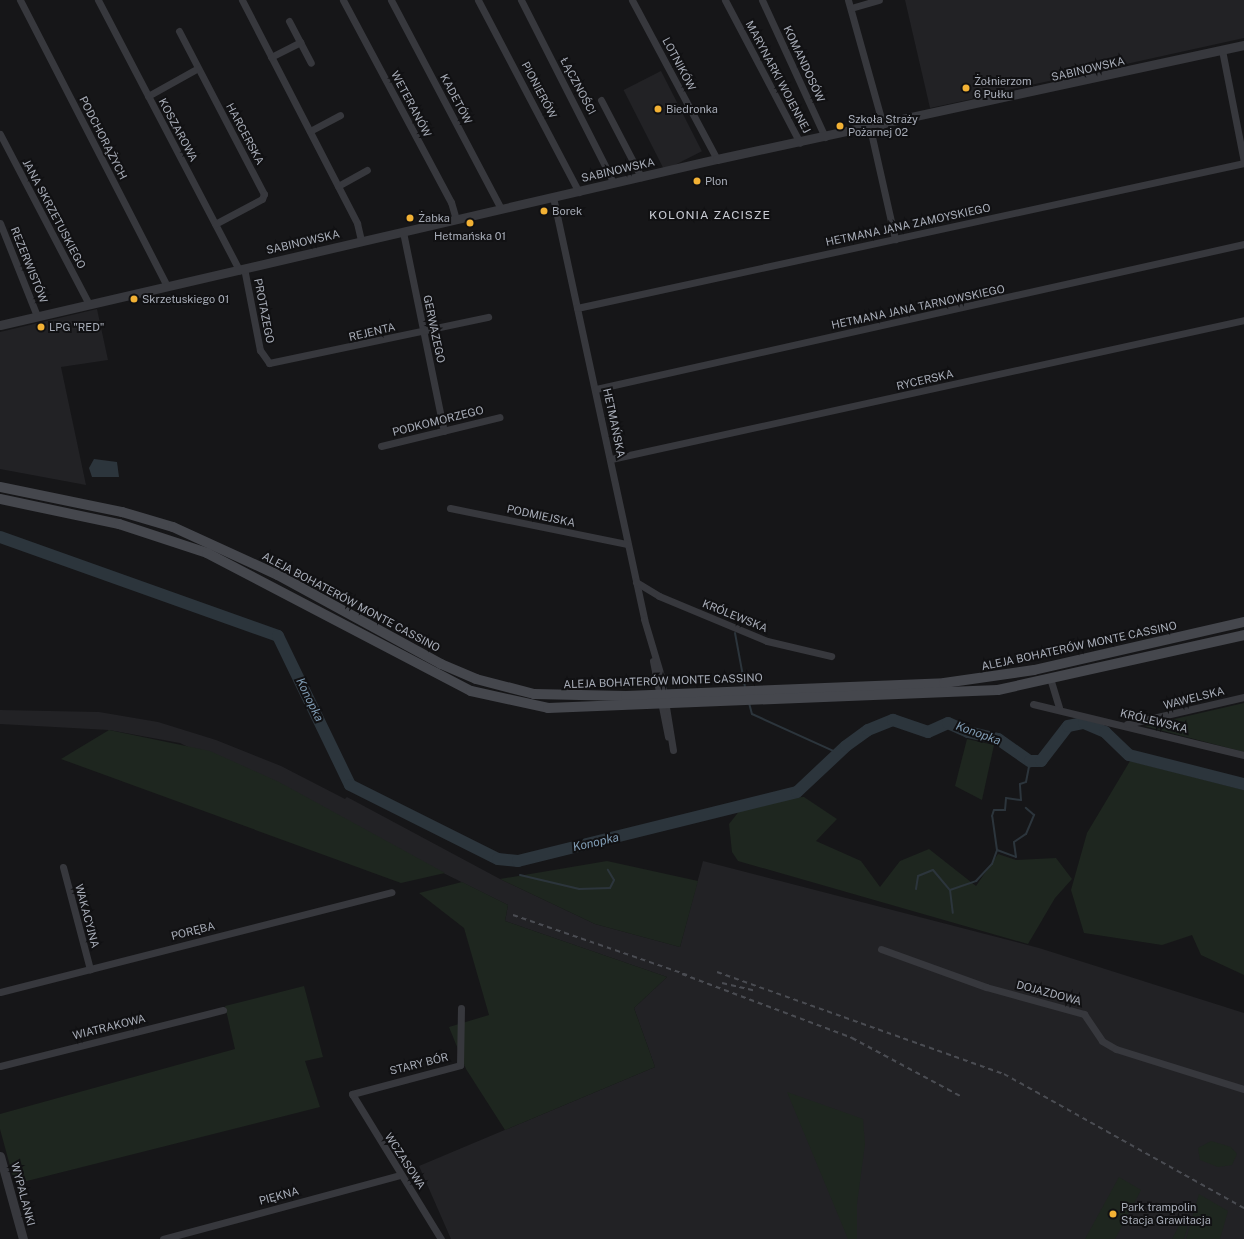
<!DOCTYPE html>
<html>
<head>
<meta charset="utf-8">
<style>
  body { margin:0 }
  #map { position:relative; width:1244px; height:1239px; overflow:hidden; background:#161618; font-family:"Public Sans",sans-serif }
  div>[style] { position:absolute }
  .built>* { inset:0; background:#222225; transform-origin:0 0 }
  .green>* { inset:0; background:#1e261f }
  .water>* { inset:0; background:#2c353c }
  .stream>* { height:2px; margin:-1px; padding:0 1px; transform-origin:1px; border-radius:1px; background:#2c353c }
  .river>* { height:12px; margin:-6px; padding:0 6px; transform-origin:6px; border-radius:6px; background:#2c353c }
  .minor>* { height:7px; margin:-3.5px; padding:0 3.5px; transform-origin:3.5px; border-radius:3.5px; background:#37383d }
  .tertiary>* { height:9px; margin:-4.5px; padding:0 4.5px; transform-origin:4.5px; border-radius:4.5px; background:#37383d }
  .secondary>* { height:10px; margin:-5px; padding:0 5px; transform-origin:5px; border-radius:5px; background:#45474d }
  .rail>* { height:2px; margin-top:-1px; transform-origin:0; background:repeating-linear-gradient(90deg,#4a4c52 0 5px,transparent 0 9px) }
  .dots>* { width:11px; height:11px; translate:-50% -50%; box-sizing:border-box; border:2px solid #111113; border-radius:50% }
  span { translate:-50% -50%; white-space:nowrap; text-align:center; line-height:1.15; -webkit-text-stroke:4px #111113; paint-order:stroke }
  .street-label { font-size:11px; color:#a8adb8 }
  .poi-label { font-size:11px; color:#a8adb8 }
  .left { translate:0 -50%; text-align:left }
  .neighbourhood-label { font-size:12px; color:#c9ccd4; letter-spacing:1px }
  .water-label { font-size:12px; color:#7f9bb3; font-style:italic }
</style>
</head>
<body>
<div id="map">
  <div class="built">
    <i style="clip-path:polygon(905px 0,1244px 0,1244px 38px,985px 95px,975px 94px,972px 99px,930px 108px)"></i>
    <i style="left:661px;top:71px;width:90px;height:42px;rotate:63deg"></i>
    <i style="clip-path:polygon(97px 309px,108px 360px,61px 367px,86px 485px,0 469px,0 332px)"></i>
    <i style="clip-path:polygon(0 710px,99px 712px,158px 722px,216px 740px,281px 766px,345px 799px,347px 797px,500px 879px,595px 924px,680px 947px,703px 861px,1039px 948px,1244px 1013px,1244px 1239px,451px 1239px,419px 1166px,655px 1067px,634px 1008px,667px 977px,505px 921px,508px 905px,180px 743px,109px 730px,0 724px)"></i>
  </div>
  <div class="green">
    <i style="clip-path:polygon(1244px 703px,1244px 752px,1144px 726px)"></i>
    <i style="clip-path:polygon(109px 730px,210px 751px,279px 782px,445px 873px,401px 883px,61px 759px)"></i>
    <i style="clip-path:polygon(967px 739px,994px 745px,982px 800px,955px 786px)"></i>
    <i style="clip-path:polygon(1130px 761px,1244px 790px,1244px 975px,1201px 955px,1192px 935px,1162px 945px,1084px 933px,1071px 890px,1087px 833px)"></i>
    <i style="clip-path:polygon(804px 797px,837px 819px,816px 841px,861px 861px,880px 887px,900px 861px,929px 849px,976px 886px,998px 854px,1016px 860px,1056px 858px,1072px 879px,1055px 898px,1028px 944px,738px 861px,732px 852px,729px 824px,748px 800px)"></i>
    <i style="clip-path:polygon(607px 861px,698px 881px,680px 947px,595px 924px,500px 879px)"></i>
    <i style="clip-path:polygon(462px 882px,508px 905px,505px 921px,667px 977px,634px 1008px,655px 1067px,505px 1130px,466px 1069px,449px 1027px,489px 1015px,464px 928px,419px 893px)"></i>
    <i style="clip-path:polygon(304px 986px,323px 1057px,305px 1061px,320px 1107px,15px 1184px,0 1129px,0 1114px,235px 1049px,225px 1006px)"></i>
    <i style="clip-path:polygon(787px 1092px,863px 1119px,865px 1144px,857px 1204px,857px 1239px,848px 1239px)"></i>
    <i style="clip-path:polygon(1211px 1141px,1231px 1147px,1237px 1154px,1232px 1165px,1218px 1167px,1200px 1160px,1198px 1148px)"></i>
    <i style="clip-path:polygon(1119px 1177px,1141px 1190px,1115px 1239px,1085px 1239px)"></i>
    <i style="clip-path:polygon(1199px 1194px,1228px 1211px,1220px 1239px,1186px 1239px)"></i>
    <i style="clip-path:polygon(1184px 1216px,1190px 1219px,1184px 1239px,1172px 1239px)"></i>
  </div>
  <div class="water">
    <i style="clip-path:polygon(94px 459px,117px 462px,119px 477px,92px 477px,89px 468px)"></i>
  </div>
  <div class="stream">
    <i style="left:735px;top:633px;width:55px;rotate:79.5deg"></i>
    <i style="left:749px;top:703px;width:11px;rotate:75deg"></i>
    <i style="left:752px;top:714px;width:94px;rotate:24.4deg"></i>
    <i style="left:997px;top:850px;width:20px;rotate:20deg"></i>
    <i style="left:1016px;top:857px;width:15px;rotate:-98deg"></i>
    <i style="left:1014px;top:842px;width:14px;rotate:-34deg"></i>
    <i style="left:1026px;top:834px;width:21px;rotate:-67deg"></i>
    <i style="left:1034px;top:815px;width:11px;rotate:-139deg"></i>
    <i style="left:520px;top:875px;width:61px;rotate:13.3deg"></i>
    <i style="left:579px;top:889px;width:31px;rotate:-2deg"></i>
    <i style="left:610px;top:888px;width:9px;rotate:-63deg"></i>
    <i style="left:614px;top:880px;width:12px;rotate:-121deg"></i>
    <i style="left:916px;top:889px;width:13px;rotate:-81deg"></i>
    <i style="left:918px;top:876px;width:16px;rotate:-22deg"></i>
    <i style="left:933px;top:870px;width:26px;rotate:50deg"></i>
    <i style="left:950px;top:890px;width:28px;rotate:-19deg"></i>
    <i style="left:976px;top:881px;width:23px;rotate:-47deg"></i>
    <i style="left:992px;top:864px;width:15px;rotate:-70deg"></i>
    <i style="left:997px;top:850px;width:34px;rotate:-98deg"></i>
    <i style="left:992px;top:816px;width:6px;rotate:-72deg"></i>
    <i style="left:994px;top:810px;width:11px"></i>
    <i style="left:1005px;top:810px;width:12px;rotate:-85deg"></i>
    <i style="left:1006px;top:798px;width:15px;rotate:8deg"></i>
    <i style="left:1021px;top:800px;width:16px;rotate:-94deg"></i>
    <i style="left:1020px;top:784px;width:6px;rotate:-18deg"></i>
    <i style="left:1026px;top:782px;width:21px;rotate:-79deg"></i>
    <i style="left:950px;top:890px;width:23px;rotate:83deg"></i>
  </div>
  <div class="river">
    <i style="left:0;top:537px;width:295px;rotate:19.6deg"></i>
    <i style="left:278px;top:636px;width:165px;rotate:64.2deg"></i>
    <i style="left:350px;top:785px;width:165px;rotate:26.6deg"></i>
    <i style="left:498px;top:859px;width:20px;rotate:6deg"></i>
    <i style="left:518px;top:861px;width:287px;rotate:-13.9deg"></i>
    <i style="left:797px;top:792px;width:67px;rotate:-43.2deg"></i>
    <i style="left:846px;top:746px;width:27px;rotate:-36deg"></i>
    <i style="left:868px;top:730px;width:27px;rotate:-22deg"></i>
    <i style="left:893px;top:720px;width:37px;rotate:19deg"></i>
    <i style="left:928px;top:732px;width:22px;rotate:-24deg"></i>
    <i style="left:948px;top:723px;width:22px;rotate:24deg"></i>
    <i style="left:968px;top:732px;width:31px;rotate:13deg"></i>
    <i style="left:998px;top:739px;width:39px;rotate:35deg"></i>
    <i style="left:1030px;top:761px;width:11px"></i>
    <i style="left:1041px;top:761px;width:44px;rotate:-52.4deg"></i>
    <i style="left:1068px;top:726px;width:16px;rotate:-11deg"></i>
    <i style="left:1084px;top:723px;width:23px;rotate:23deg"></i>
    <i style="left:1105px;top:732px;width:33px;rotate:44deg"></i>
    <i style="left:1129px;top:755px;width:119px;rotate:14.2deg"></i>
  </div>
  <div class="minor">
    <i style="left:20px;top:0;width:322px;rotate:62.8deg"></i>
    <i style="left:98px;top:0;width:305px;rotate:62.4deg"></i>
    <i style="left:242px;top:0;width:251px;rotate:62.7deg"></i>
    <i style="left:357px;top:223px;width:18px;rotate:77deg"></i>
    <i style="left:343px;top:0;width:229px;rotate:61.9deg"></i>
    <i style="left:451px;top:202px;width:18px;rotate:74deg"></i>
    <i style="left:391px;top:0;width:236px;rotate:62.2deg"></i>
    <i style="left:478px;top:0;width:217px;rotate:62.3deg"></i>
    <i style="left:521px;top:0;width:205px;rotate:63.1deg"></i>
    <i style="left:632px;top:0;width:180px;rotate:61.9deg"></i>
    <i style="left:725px;top:0;width:161px;rotate:62.3deg"></i>
    <i style="left:762px;top:0;width:151px;rotate:65.3deg"></i>
    <i style="left:848px;top:0;width:130px;rotate:74.4deg"></i>
    <i style="left:851px;top:8px;width:29px;rotate:-16deg"></i>
    <i style="left:289px;top:21px;width:47px;rotate:62.4deg"></i>
    <i style="left:179px;top:31px;width:184px;rotate:62.5deg"></i>
    <i style="left:264px;top:194px;width:5px;rotate:112deg"></i>
    <i style="left:262px;top:199px;width:53px;rotate:152deg"></i>
    <i style="left:1222px;top:50px;width:114px;rotate:78.9deg"></i>
    <i style="left:271px;top:57px;width:33px;rotate:-27deg"></i>
    <i style="left:148px;top:96px;width:57px;rotate:-29.2deg"></i>
    <i style="left:601px;top:100px;width:87px;rotate:62.5deg"></i>
    <i style="left:870px;top:128px;width:114px;rotate:77.3deg"></i>
    <i style="left:310px;top:131px;width:34px;rotate:-28deg"></i>
    <i style="left:0;top:134px;width:192px;rotate:62.4deg"></i>
    <i style="left:338px;top:186px;width:33px;rotate:-29deg"></i>
    <i style="left:553px;top:197px;width:432px;rotate:77.8deg"></i>
    <i style="left:644px;top:619px;width:59px;rotate:73.4deg"></i>
    <i style="left:661px;top:676px;width:75px;rotate:80.8deg"></i>
    <i style="left:0;top:223px;width:100px;rotate:68.3deg"></i>
    <i style="left:403px;top:232px;width:203px;rotate:78.4deg"></i>
    <i style="left:244px;top:268px;width:84px;rotate:79deg"></i>
    <i style="left:260px;top:350px;width:16px;rotate:55deg"></i>
    <i style="left:269px;top:363px;width:224px;rotate:-11.9deg"></i>
    <i style="left:577px;top:308px;width:683px;rotate:-12.26deg"></i>
    <i style="left:596px;top:389px;width:664px;rotate:-12.61deg"></i>
    <i style="left:381px;top:446px;width:122px;rotate:-13.7deg"></i>
    <i style="left:611px;top:459px;width:648px;rotate:-12.38deg"></i>
    <i style="left:450px;top:508px;width:181px;rotate:11.5deg"></i>
    <i style="left:636px;top:582px;width:27px;rotate:31deg"></i>
    <i style="left:659px;top:596px;width:117px;rotate:22.6deg"></i>
    <i style="left:767px;top:641px;width:66px;rotate:13.2deg"></i>
    <i style="left:653px;top:661px;width:77px;rotate:78.8deg"></i>
    <i style="left:1050px;top:678px;width:31px;rotate:73deg"></i>
    <i style="left:1033px;top:704px;width:217px;rotate:13.6deg"></i>
    <i style="left:1127px;top:724px;width:120px;rotate:-13deg"></i>
    <i style="left:63px;top:867px;width:106px;rotate:75.2deg"></i>
    <i style="left:881px;top:949px;width:112px;rotate:19.9deg"></i>
    <i style="left:986px;top:987px;width:102px;rotate:15.4deg"></i>
    <i style="left:1084px;top:1014px;width:32px;rotate:56deg"></i>
    <i style="left:1102px;top:1041px;width:16px;rotate:30deg"></i>
    <i style="left:1116px;top:1049px;width:134px;rotate:17.4deg"></i>
    <i style="left:0;top:992px;width:404px;rotate:-14.3deg"></i>
    <i style="left:0;top:1066px;width:230px;rotate:-14.1deg"></i>
    <i style="left:163px;top:1239px;width:246px;rotate:-15.1deg"></i>
    <i style="left:441px;top:1239px;width:170px;rotate:-121.5deg"></i>
    <i style="left:352px;top:1094px;width:112px;rotate:-15deg"></i>
    <i style="left:460px;top:1065px;width:57px;rotate:-89deg"></i>
  </div>
  <div class="tertiary">
    <i style="left:0;top:325px;width:736px;rotate:-13.04deg"></i>
    <i style="left:717px;top:159px;width:539px;rotate:-12.21deg"></i>
    <i style="left:0;top:1156px;width:86px;rotate:74.5deg"></i>
  </div>
  <div class="secondary">
    <i style="left:0;top:487px;width:125px;rotate:11.6deg"></i>
    <i style="left:122px;top:512px;width:53px;rotate:16.4deg"></i>
    <i style="left:173px;top:527px;width:115px;rotate:24.6deg"></i>
    <i style="left:278px;top:575px;width:186px;rotate:28.6deg"></i>
    <i style="left:441px;top:664px;width:38px;rotate:23deg"></i>
    <i style="left:476px;top:679px;width:60px;rotate:14.5deg"></i>
    <i style="left:534px;top:694px;width:92px;rotate:1.2deg"></i>
    <i style="left:626px;top:696px;width:318px;rotate:-2.3deg"></i>
    <i style="left:944px;top:683px;width:91px;rotate:-8.2deg"></i>
    <i style="left:1034px;top:670px;width:215px;rotate:-12.9deg"></i>
    <i style="left:0;top:499px;width:122px;rotate:11.9deg"></i>
    <i style="left:119px;top:524px;width:93px;rotate:18.2deg"></i>
    <i style="left:207px;top:553px;width:298px;rotate:27.6deg"></i>
    <i style="left:471px;top:691px;width:79px;rotate:12.4deg"></i>
    <i style="left:548px;top:708px;width:450px;rotate:-2.3deg"></i>
    <i style="left:998px;top:690px;width:252px;rotate:-12.6deg"></i>
  </div>
  <div class="rail">
    <i style="left:513px;top:915px;width:184px;rotate:19deg"></i>
    <i style="left:717px;top:972px;width:305px;rotate:19.6deg"></i>
    <i style="left:1004px;top:1074px;width:275px;rotate:29.2deg"></i>
    <i style="left:682px;top:974px;width:182px;rotate:20.6deg"></i>
    <i style="left:852px;top:1038px;width:123px;rotate:28.2deg"></i>
    <i style="left:722px;top:983px;width:32px;rotate:13deg"></i>
  </div>
  <div class="dots">
    <i style="left:966px;top:88px;background:#f2b134"></i>
    <i style="left:658px;top:109px;background:#f2b134"></i>
    <i style="left:840px;top:126px;background:#f2b134"></i>
    <i style="left:697px;top:181px;background:#f2b134"></i>
    <i style="left:544px;top:211px;background:#f2b134"></i>
    <i style="left:410px;top:218px;background:#f2b134"></i>
    <i style="left:470px;top:223px;background:#f2b134"></i>
    <i style="left:134px;top:299px;background:#f2b134"></i>
    <i style="left:41px;top:327px;background:#f2b134"></i>
    <i style="left:1113px;top:1214px;background:#f2b134"></i>
  </div>
  <div class="street-label">
    <span style="left:679px;top:64px;rotate:62deg">LOTNIKÓW</span>
    <span style="left:804px;top:64px;rotate:65deg">KOMANDOSÓW</span>
    <span style="left:1088px;top:69px;rotate:-13deg">SABINOWSKA</span>
    <span style="left:778px;top:77px;rotate:62deg">MARYNARKI WOJENNEJ</span>
    <span style="left:578px;top:86px;rotate:62deg">ŁĄCZNOŚCI</span>
    <span style="left:539px;top:90px;rotate:62deg">PIONIERÓW</span>
    <span style="left:456px;top:99px;rotate:62deg">KADETÓW</span>
    <span style="left:411px;top:104px;rotate:62deg">WETERANÓW</span>
    <span style="left:178px;top:130px;rotate:62deg">KOSZAROWA</span>
    <span style="left:245px;top:134px;rotate:62deg">HARCERSKA</span>
    <span style="left:103px;top:138px;rotate:63deg">PODCHORĄŻYCH</span>
    <span style="left:618px;top:170px;rotate:-13deg">SABINOWSKA</span>
    <span style="left:54px;top:214px;rotate:62deg">JANA SKRZETUSKIEGO</span>
    <span style="left:908px;top:225px;rotate:-12deg">HETMANA JANA ZAMOYSKIEGO</span>
    <span style="left:303px;top:242px;rotate:-13deg">SABINOWSKA</span>
    <span style="left:29px;top:265px;rotate:68deg">REZERWISTÓW</span>
    <span style="left:918px;top:307px;rotate:-12deg">HETMANA JANA TARNOWSKIEGO</span>
    <span style="left:264px;top:311px;rotate:79deg">PROTAZEGO</span>
    <span style="left:434px;top:329px;rotate:78deg">GERWAZEGO</span>
    <span style="left:372px;top:332px;rotate:-13deg">REJENTA</span>
    <span style="left:925px;top:380px;rotate:-13deg">RYCERSKA</span>
    <span style="left:438px;top:421px;rotate:-14deg">PODKOMORZEGO</span>
    <span style="left:614px;top:423px;rotate:78deg">HETMAŃSKA</span>
    <span style="left:541px;top:516px;rotate:12deg">PODMIEJSKA</span>
    <span style="left:351px;top:602px;rotate:28deg">ALEJA BOHATERÓW MONTE CASSINO</span>
    <span style="left:735px;top:616px;rotate:22deg">KRÓLEWSKA</span>
    <span style="left:1079px;top:646px;rotate:-12deg">ALEJA BOHATERÓW MONTE CASSINO</span>
    <span style="left:663px;top:681px;rotate:-2deg">ALEJA BOHATERÓW MONTE CASSINO</span>
    <span style="left:1194px;top:698px;rotate:-14deg">WAWELSKA</span>
    <span style="left:1154px;top:721px;rotate:14deg">KRÓLEWSKA</span>
    <span style="left:87px;top:916px;rotate:75deg">WAKACYJNA</span>
    <span style="left:193px;top:931px;rotate:-14deg">PORĘBA</span>
    <span style="left:1049px;top:993px;rotate:15deg">DOJAZDOWA</span>
    <span style="left:109px;top:1027px;rotate:-14deg">WIATRAKOWA</span>
    <span style="left:419px;top:1064px;rotate:-14deg">STARY BÓR</span>
    <span style="left:405px;top:1161px;rotate:57deg">WCZASOWA</span>
    <span style="left:23px;top:1194px;rotate:75deg">WYPALANKI</span>
    <span style="left:279px;top:1196px;rotate:-15deg">PIĘKNA</span>
  </div>
  <div class="poi-label">
    <span class="left" style="left:974px;top:88px">Żołnierzom<br>6 Pułku</span>
    <span class="left" style="left:666px;top:109px">Biedronka</span>
    <span class="left" style="left:848px;top:126px">Szkoła Straży<br>Pożarnej 02</span>
    <span class="left" style="left:705px;top:181px">Plon</span>
    <span class="left" style="left:552px;top:211px">Borek</span>
    <span class="left" style="left:418px;top:218px">Żabka</span>
    <span style="left:470px;top:236px">Hetmańska 01</span>
    <span class="left" style="left:142px;top:299px">Skrzetuskiego 01</span>
    <span class="left" style="left:49px;top:327px">LPG "RED"</span>
    <span class="left" style="left:1121px;top:1214px">Park trampolin<br>Stacja Grawitacja</span>
  </div>
  <div class="neighbourhood-label">
    <span style="left:710px;top:216px">KOLONIA ZACISZE</span>
  </div>
  <div class="water-label">
    <span style="left:309px;top:700px;rotate:64deg">Konopka</span>
    <span style="left:978px;top:734px;rotate:20deg">Konopka</span>
    <span style="left:596px;top:843px;rotate:-13deg">Konopka</span>
  </div>
</div>
</body>
</html>
